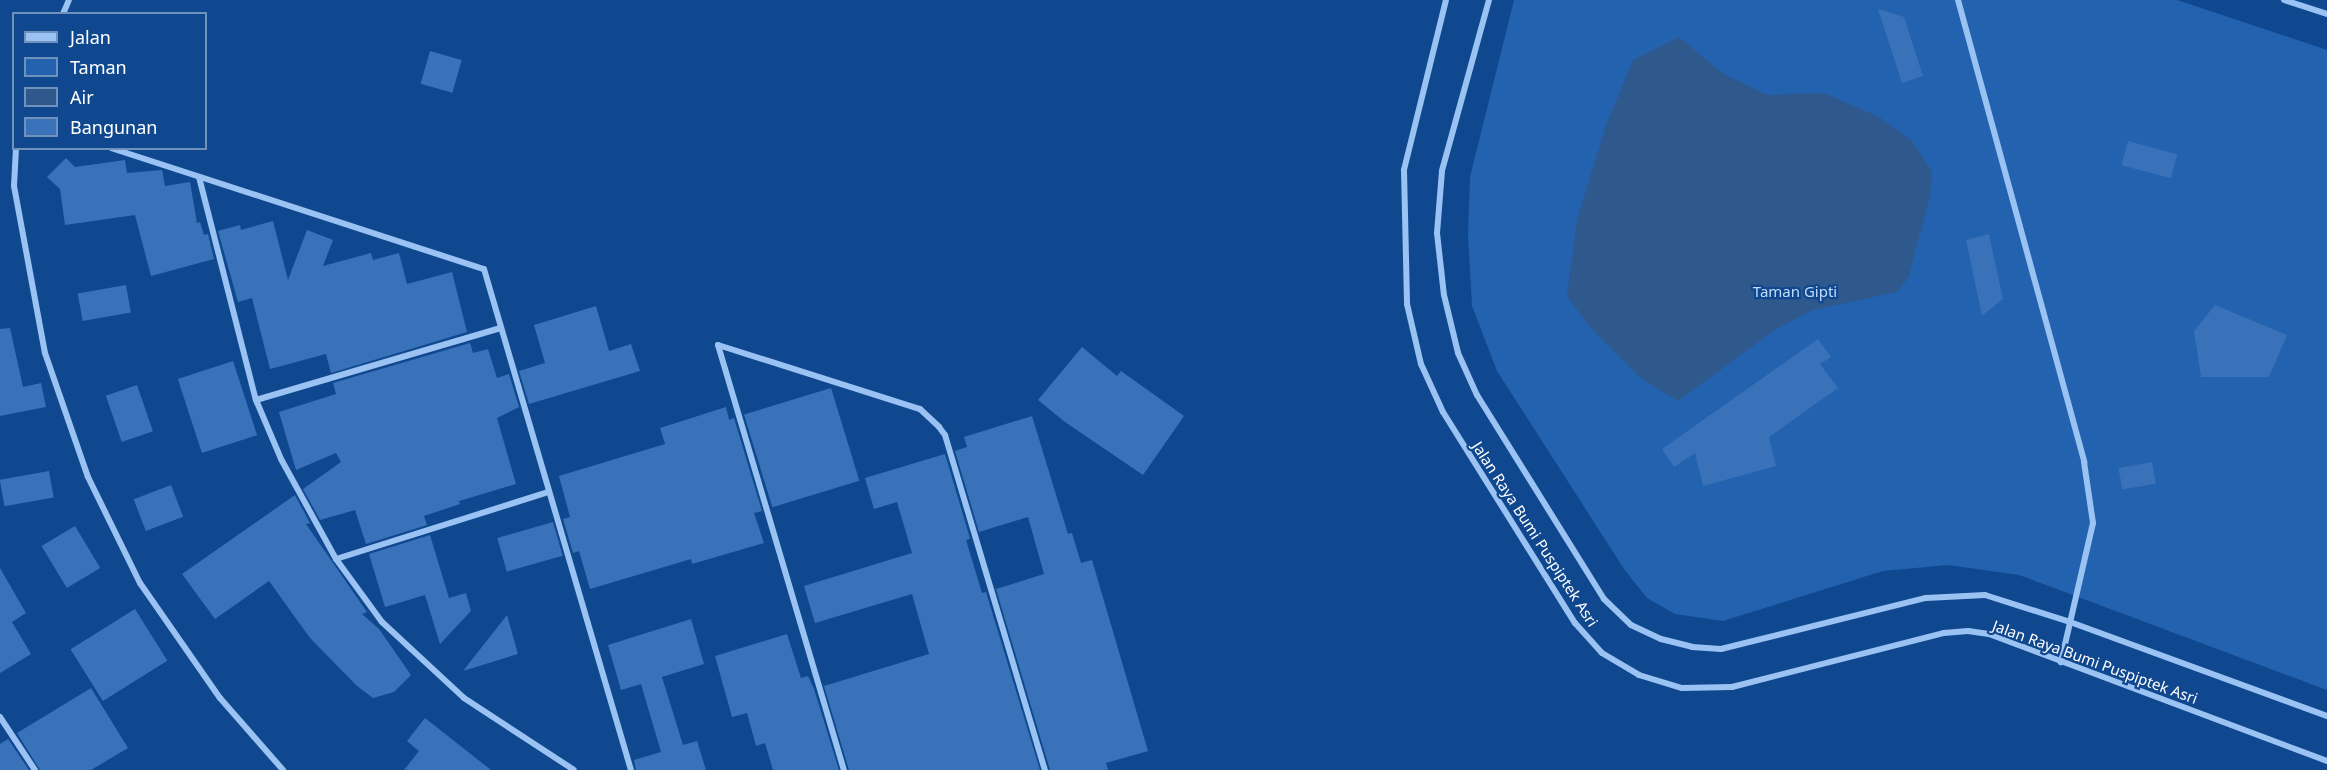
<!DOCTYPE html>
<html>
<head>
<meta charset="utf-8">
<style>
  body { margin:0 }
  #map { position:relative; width:2327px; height:770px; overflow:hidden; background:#10488f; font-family:"Noto Sans",sans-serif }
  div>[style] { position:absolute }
  .green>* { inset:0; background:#2262ae }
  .water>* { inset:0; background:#2f588d }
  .building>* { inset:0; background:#3972b8; transform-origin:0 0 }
  .minor>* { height:6px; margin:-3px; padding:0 3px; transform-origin:3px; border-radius:3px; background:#9ac2f2 }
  span { translate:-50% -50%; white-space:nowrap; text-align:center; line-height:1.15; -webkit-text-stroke:4.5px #10488f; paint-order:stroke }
  .park-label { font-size:15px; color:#c1dcfd }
  .street-label { font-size:15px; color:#fff }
  .legend { position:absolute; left:12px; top:12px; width:195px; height:138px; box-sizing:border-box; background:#10488f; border:2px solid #7091bc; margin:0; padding:8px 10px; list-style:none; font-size:18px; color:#fff }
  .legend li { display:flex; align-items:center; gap:12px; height:30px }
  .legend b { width:30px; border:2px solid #7091bc }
</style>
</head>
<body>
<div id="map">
  <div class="green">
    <i style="clip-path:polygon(1514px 0,2177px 0,2327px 50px,2327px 690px,2019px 575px,1948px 565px,1883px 571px,1723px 621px,1675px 614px,1647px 598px,1624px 569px,1497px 371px,1472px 306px,1468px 236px,1470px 177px)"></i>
  </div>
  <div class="water">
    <i style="clip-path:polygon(1679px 37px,1722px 73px,1767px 95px,1824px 93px,1879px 117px,1912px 141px,1932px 172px,1930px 197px,1908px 278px,1897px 292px,1813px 310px,1776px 329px,1678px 401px,1642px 379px,1589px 326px,1567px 296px,1577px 220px,1606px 125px,1633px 60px)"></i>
  </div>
  <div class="building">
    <i style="clip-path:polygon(1878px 9px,1904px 17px,1923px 76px,1902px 83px)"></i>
    <i style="left:430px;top:51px;width:33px;height:34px;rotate:16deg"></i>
    <i style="left:2128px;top:141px;width:51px;height:25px;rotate:15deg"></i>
    <i style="clip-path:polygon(66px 158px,75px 167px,125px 160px,127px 173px,162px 170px,165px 186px,190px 182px,197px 223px,200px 222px,204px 235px,208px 234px,214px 259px,151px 276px,135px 215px,65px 225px,60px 189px,47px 177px)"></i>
    <i style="clip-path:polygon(273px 221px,288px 280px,307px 230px,333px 240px,323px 266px,371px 253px,373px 260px,399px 253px,407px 284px,452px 272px,467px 332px,331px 373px,326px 354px,270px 369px,252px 298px,238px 302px,218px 231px,240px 225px,241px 230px)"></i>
    <i style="clip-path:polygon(1989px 234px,2003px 299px,1982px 316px,1966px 240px)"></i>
    <i style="left:126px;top:285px;width:28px;height:49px;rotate:80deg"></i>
    <i style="clip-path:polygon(2215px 305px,2287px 335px,2269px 377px,2201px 377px,2194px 331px)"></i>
    <i style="clip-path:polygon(596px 306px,609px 351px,631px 344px,640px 371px,529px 404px,519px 371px,545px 363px,534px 325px)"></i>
    <i style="clip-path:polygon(10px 328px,23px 387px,41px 383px,46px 407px,0 416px,0 329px)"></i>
    <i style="clip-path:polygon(1818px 339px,1831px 357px,1820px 364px,1838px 388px,1769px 437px,1776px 466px,1703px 486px,1695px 453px,1674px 467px,1662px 449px)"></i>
    <i style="clip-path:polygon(470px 343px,473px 353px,488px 349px,497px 378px,509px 374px,519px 407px,497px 418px,516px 484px,459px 501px,460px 504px,424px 516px,427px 525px,366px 544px,355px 510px,320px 520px,303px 489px,341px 462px,336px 453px,296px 470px,279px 412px,336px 394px,333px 383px)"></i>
    <i style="clip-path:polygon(1082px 347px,1117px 376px,1121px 371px,1184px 416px,1143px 475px,1065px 422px,1038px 400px)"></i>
    <i style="left:233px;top:361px;width:78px;height:58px;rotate:72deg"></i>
    <i style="left:137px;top:385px;width:49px;height:33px;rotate:71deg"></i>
    <i style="left:831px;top:388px;width:97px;height:91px;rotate:73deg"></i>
    <i style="clip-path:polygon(726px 407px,729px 420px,734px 418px,762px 511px,754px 513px,764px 543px,692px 564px,691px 559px,590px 589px,579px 551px,573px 553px,563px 519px,570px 517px,559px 476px,665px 444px,660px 428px)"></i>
    <i style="clip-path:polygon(1032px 416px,1068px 534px,1072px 533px,1081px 563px,1092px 560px,1148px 751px,1106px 763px,1108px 770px,1050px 770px,996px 589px,1044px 574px,1028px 517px,979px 532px,955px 451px,967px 447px,964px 437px)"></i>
    <i style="clip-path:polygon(945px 454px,969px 535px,970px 539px,966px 540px,982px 593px,986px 592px,1040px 770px,849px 770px,824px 686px,929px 654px,912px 594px,815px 623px,804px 586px,912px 553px,897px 502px,874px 509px,865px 478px)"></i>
    <i style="left:2152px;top:462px;width:22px;height:34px;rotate:80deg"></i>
    <i style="left:49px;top:471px;width:27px;height:50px;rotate:80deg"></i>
    <i style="left:171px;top:485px;width:34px;height:40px;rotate:69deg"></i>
    <i style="clip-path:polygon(295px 495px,310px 523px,306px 524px,367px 612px,362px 614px,379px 629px,411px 675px,394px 692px,373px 698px,357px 686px,310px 638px,269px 581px,215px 619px,182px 574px)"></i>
    <i style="left:553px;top:522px;width:35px;height:58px;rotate:74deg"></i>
    <i style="left:75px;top:526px;width:49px;height:39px;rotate:59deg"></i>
    <i style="clip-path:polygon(430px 535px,449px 598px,466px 593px,471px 611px,440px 644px,425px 595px,385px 607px,369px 554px)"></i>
    <i style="clip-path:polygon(0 568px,26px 613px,12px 622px,31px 654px,0 673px)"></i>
    <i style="left:135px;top:609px;width:61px;height:76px;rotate:58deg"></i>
    <i style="clip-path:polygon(507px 615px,518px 654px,463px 671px)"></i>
    <i style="clip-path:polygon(691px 619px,704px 664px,662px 677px,683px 745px,697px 741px,706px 770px,636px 770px,634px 760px,661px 752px,641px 684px,621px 690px,608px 645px)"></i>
    <i style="clip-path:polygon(787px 634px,801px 678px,808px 676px,814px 689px,839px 770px,773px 770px,765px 743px,756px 746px,747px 713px,732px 717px,715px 656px)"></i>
    <i style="clip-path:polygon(91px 688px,128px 748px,91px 770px,40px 770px,17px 733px)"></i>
    <i style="clip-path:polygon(425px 718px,491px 770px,404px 770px,419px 751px,407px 741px)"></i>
    <i style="clip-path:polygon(8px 739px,29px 770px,0 770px,0 744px)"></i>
  </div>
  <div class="minor">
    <i style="left:1446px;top:0;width:175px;rotate:103.9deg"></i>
    <i style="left:1404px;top:170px;width:134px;rotate:88.7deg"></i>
    <i style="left:1407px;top:304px;width:62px;rotate:76.9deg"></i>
    <i style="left:1421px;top:364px;width:53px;rotate:65.4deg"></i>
    <i style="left:1443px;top:412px;width:249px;rotate:58deg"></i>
    <i style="left:1575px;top:623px;width:40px;rotate:48deg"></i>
    <i style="left:1602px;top:653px;width:43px;rotate:30.7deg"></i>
    <i style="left:1639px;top:675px;width:45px;rotate:16.8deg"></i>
    <i style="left:1682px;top:688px;width:50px;rotate:-1.1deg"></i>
    <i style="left:1732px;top:687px;width:219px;rotate:-14.3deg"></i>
    <i style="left:1944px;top:633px;width:24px;rotate:-5deg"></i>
    <i style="left:1968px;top:631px;width:21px;rotate:8deg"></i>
    <i style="left:1989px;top:634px;width:361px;rotate:20.6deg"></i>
    <i style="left:1489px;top:0;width:177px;rotate:105.4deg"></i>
    <i style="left:1442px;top:171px;width:62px;rotate:94.6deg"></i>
    <i style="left:1437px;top:233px;width:62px;rotate:83.6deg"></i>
    <i style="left:1444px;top:295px;width:60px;rotate:76.4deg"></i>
    <i style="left:1458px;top:353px;width:46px;rotate:65.7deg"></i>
    <i style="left:1477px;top:395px;width:240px;rotate:58.1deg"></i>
    <i style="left:1604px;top:599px;width:37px;rotate:44deg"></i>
    <i style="left:1631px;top:625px;width:33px;rotate:25deg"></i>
    <i style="left:1661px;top:639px;width:32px;rotate:14deg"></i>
    <i style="left:1692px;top:647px;width:29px;rotate:4deg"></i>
    <i style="left:1721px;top:649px;width:211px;rotate:-14deg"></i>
    <i style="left:1926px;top:598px;width:59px;rotate:-2.9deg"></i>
    <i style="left:1985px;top:595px;width:89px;rotate:17.6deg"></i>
    <i style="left:2070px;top:622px;width:274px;rotate:20.1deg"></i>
    <i style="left:1958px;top:0;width:479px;rotate:74.7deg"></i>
    <i style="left:2084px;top:462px;width:62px;rotate:81.6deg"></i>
    <i style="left:2093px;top:523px;width:143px;rotate:103deg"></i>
    <i style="left:2284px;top:0;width:45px;rotate:18deg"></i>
    <i style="left:63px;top:14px;width:15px;rotate:-67deg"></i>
    <i style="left:16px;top:148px;width:38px;rotate:93deg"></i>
    <i style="left:14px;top:186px;width:170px;rotate:79.5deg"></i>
    <i style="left:45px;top:353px;width:131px;rotate:70.9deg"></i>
    <i style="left:88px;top:477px;width:118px;rotate:63.9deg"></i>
    <i style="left:140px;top:583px;width:140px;rotate:55.2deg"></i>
    <i style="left:220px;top:698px;width:96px;rotate:48.8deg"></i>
    <i style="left:111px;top:148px;width:392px;rotate:18deg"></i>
    <i style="left:484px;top:269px;width:522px;rotate:73.65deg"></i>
    <i style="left:199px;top:177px;width:230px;rotate:75.7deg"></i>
    <i style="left:256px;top:400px;width:64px;rotate:67deg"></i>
    <i style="left:281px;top:459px;width:114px;rotate:61.2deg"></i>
    <i style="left:336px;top:559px;width:78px;rotate:53.9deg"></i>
    <i style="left:382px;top:622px;width:112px;rotate:42.8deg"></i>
    <i style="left:464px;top:698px;width:131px;rotate:33.2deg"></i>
    <i style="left:718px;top:345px;width:212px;rotate:17.6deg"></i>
    <i style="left:920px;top:409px;width:26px;rotate:43deg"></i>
    <i style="left:939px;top:427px;width:10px;rotate:53deg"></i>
    <i style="left:945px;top:435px;width:350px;rotate:73.4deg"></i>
    <i style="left:718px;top:345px;width:443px;rotate:73.5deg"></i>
    <i style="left:256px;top:400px;width:255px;rotate:-16.4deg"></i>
    <i style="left:336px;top:559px;width:223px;rotate:-17.5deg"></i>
    <i style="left:0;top:717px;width:64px;rotate:56.6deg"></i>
  </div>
  <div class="park-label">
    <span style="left:1795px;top:292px">Taman Gipti</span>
  </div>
  <div class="street-label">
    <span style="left:1535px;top:534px;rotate:57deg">Jalan Raya Bumi Puspiptek Asri</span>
    <span style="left:2095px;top:662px;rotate:20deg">Jalan Raya Bumi Puspiptek Asri</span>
  </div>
  <ul class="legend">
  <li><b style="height:8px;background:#9ac2f2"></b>Jalan</li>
  <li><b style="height:16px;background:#2262ae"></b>Taman</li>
  <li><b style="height:16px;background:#2f588d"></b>Air</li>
  <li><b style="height:16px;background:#3972b8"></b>Bangunan</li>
  </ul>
</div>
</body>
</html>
